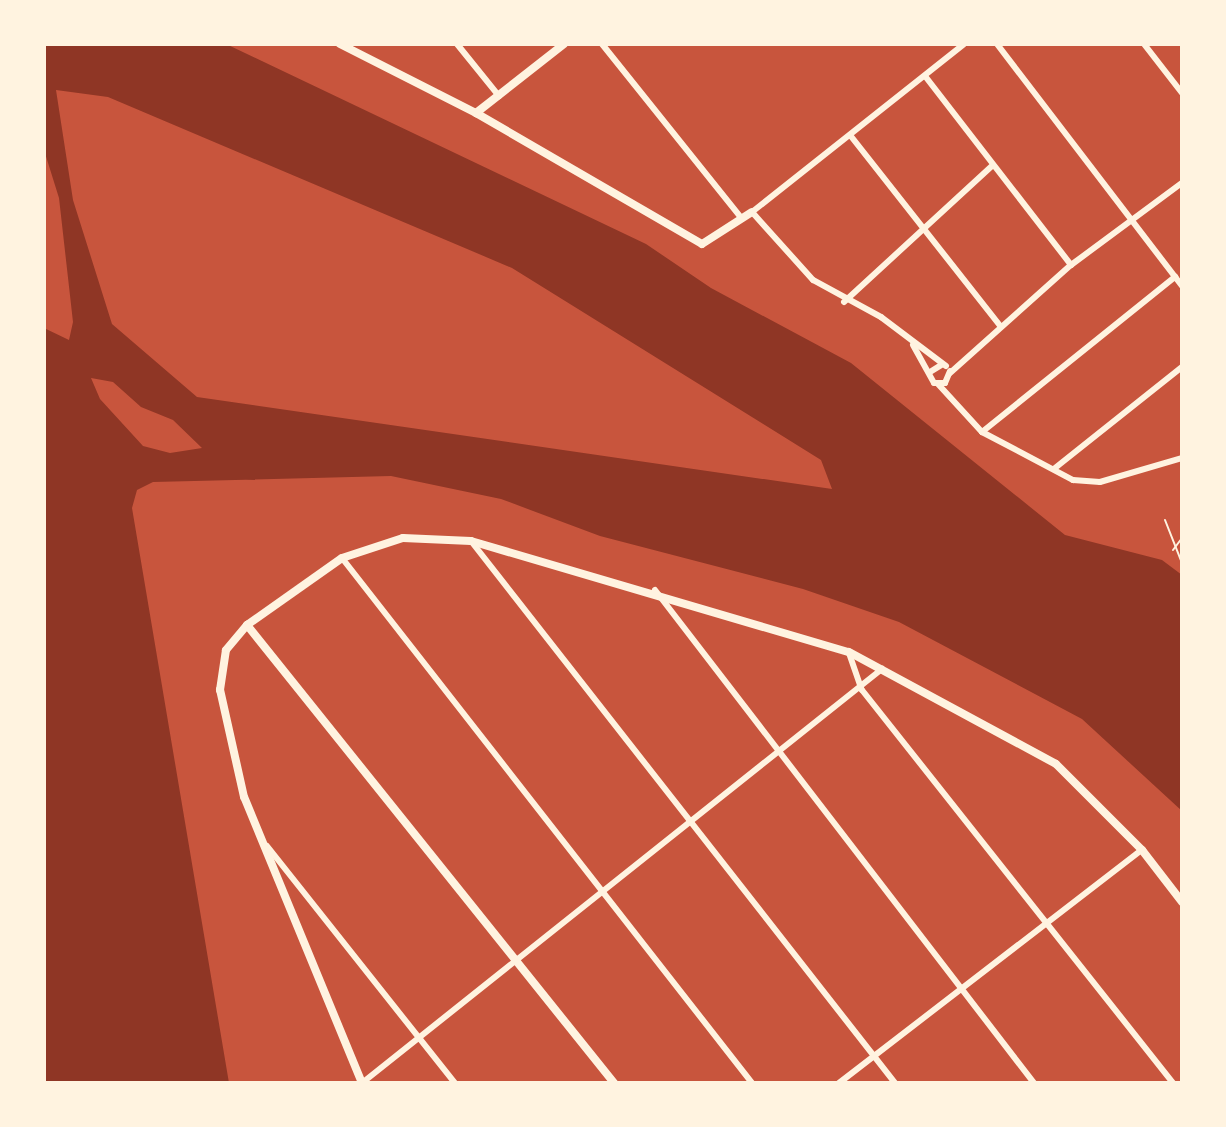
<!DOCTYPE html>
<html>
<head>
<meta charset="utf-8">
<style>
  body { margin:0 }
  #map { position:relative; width:1226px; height:1127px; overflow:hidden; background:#c8553d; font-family:"Titillium Web",sans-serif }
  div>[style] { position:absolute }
  .water>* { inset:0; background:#8f3625 }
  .path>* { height:2px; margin:-1px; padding:0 1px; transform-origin:1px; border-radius:1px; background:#fff3e0 }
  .minor>* { height:6px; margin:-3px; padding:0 3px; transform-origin:3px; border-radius:3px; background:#fff3e0 }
  .tertiary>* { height:8px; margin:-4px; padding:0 4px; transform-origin:4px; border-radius:4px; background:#fff3e0 }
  span { translate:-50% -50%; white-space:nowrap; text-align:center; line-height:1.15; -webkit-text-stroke:8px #fff3e0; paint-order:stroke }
  .frame { position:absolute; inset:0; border:46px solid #fff3e0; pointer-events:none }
</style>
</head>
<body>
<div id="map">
  <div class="water">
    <i style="clip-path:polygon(evenodd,44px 44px,226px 44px,646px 244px,711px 288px,851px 363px,1065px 535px,1162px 560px,1182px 575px,1182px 811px,1082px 719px,899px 622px,803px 589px,600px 536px,501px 499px,391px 476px,153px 482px,137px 490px,132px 508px,229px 1083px,44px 1083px,44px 328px,69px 340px,73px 322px,59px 198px,44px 150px,44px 44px,56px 90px,108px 97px,512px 268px,821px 460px,832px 489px,197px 397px,112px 324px,73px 200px,56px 90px,44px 44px,91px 378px,113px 382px,141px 407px,173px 420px,202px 448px,170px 453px,143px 446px,100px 399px,91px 378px)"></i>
  </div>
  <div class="path">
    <i style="left:1165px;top:520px;width:46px;rotate:68.4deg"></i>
    <i style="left:1173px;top:550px;width:15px;rotate:-53deg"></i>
  </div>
  <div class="minor">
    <i style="left:457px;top:44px;width:67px;rotate:51.1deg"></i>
    <i style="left:602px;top:44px;width:224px;rotate:51.3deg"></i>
    <i style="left:997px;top:44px;width:305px;rotate:52.6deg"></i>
    <i style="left:1144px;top:44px;width:62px;rotate:52.2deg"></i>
    <i style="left:925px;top:76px;width:239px;rotate:52.3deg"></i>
    <i style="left:850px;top:135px;width:244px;rotate:51.8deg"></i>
    <i style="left:844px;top:302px;width:202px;rotate:-42.6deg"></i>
    <i style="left:913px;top:345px;width:43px;rotate:61.1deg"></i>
    <i style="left:934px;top:383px;width:11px"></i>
    <i style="left:945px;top:383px;width:13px;rotate:-67deg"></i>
    <i style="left:946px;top:366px;width:81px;rotate:-143deg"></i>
    <i style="left:881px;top:317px;width:77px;rotate:-151.4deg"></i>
    <i style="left:813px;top:280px;width:91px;rotate:-131.9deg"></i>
    <i style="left:752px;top:212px;width:270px;rotate:-38.4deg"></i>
    <i style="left:930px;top:372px;width:13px;rotate:-32deg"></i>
    <i style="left:950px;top:373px;width:162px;rotate:-41.8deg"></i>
    <i style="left:1071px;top:265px;width:138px;rotate:-36.5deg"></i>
    <i style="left:938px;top:384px;width:65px;rotate:47.5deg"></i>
    <i style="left:982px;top:432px;width:103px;rotate:27.8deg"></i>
    <i style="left:1073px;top:480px;width:27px;rotate:4deg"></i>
    <i style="left:1100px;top:482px;width:85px;rotate:-16.3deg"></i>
    <i style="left:982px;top:432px;width:248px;rotate:-38.8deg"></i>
    <i style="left:1055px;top:468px;width:162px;rotate:-38.5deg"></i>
    <i style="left:471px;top:541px;width:688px;rotate:51.96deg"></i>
    <i style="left:342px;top:558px;width:666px;rotate:52.01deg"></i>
    <i style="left:655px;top:590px;width:622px;rotate:52.45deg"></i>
    <i style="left:849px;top:653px;width:39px;rotate:71deg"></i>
    <i style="left:862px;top:690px;width:501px;rotate:51.64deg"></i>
    <i style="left:267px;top:846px;width:303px;rotate:51.6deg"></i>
    <i style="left:362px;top:1083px;width:665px;rotate:-38.53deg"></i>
    <i style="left:839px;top:1083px;width:382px;rotate:-37.6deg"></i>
  </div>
  <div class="tertiary">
    <i style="left:340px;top:44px;width:153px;rotate:26.9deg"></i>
    <i style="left:476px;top:113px;width:261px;rotate:30.1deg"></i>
    <i style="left:702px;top:244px;width:59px;rotate:-32.6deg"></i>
    <i style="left:476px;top:113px;width:112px;rotate:-38.1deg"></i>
    <i style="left:247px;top:625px;width:587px;rotate:51.29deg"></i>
    <i style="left:362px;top:1083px;width:309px;rotate:-112.4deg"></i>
    <i style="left:244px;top:797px;width:110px;rotate:-102.6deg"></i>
    <i style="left:220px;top:690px;width:40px;rotate:-81.5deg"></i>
    <i style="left:226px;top:650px;width:33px;rotate:-50deg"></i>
    <i style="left:247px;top:625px;width:116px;rotate:-35.2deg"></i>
    <i style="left:342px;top:558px;width:64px;rotate:-18.2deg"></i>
    <i style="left:403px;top:538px;width:68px;rotate:2.5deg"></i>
    <i style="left:471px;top:541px;width:394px;rotate:16.4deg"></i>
    <i style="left:849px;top:652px;width:235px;rotate:28.4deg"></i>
    <i style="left:1056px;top:764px;width:122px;rotate:45deg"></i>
    <i style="left:1142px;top:850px;width:66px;rotate:52.4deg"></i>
  </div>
  <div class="frame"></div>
</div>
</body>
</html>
